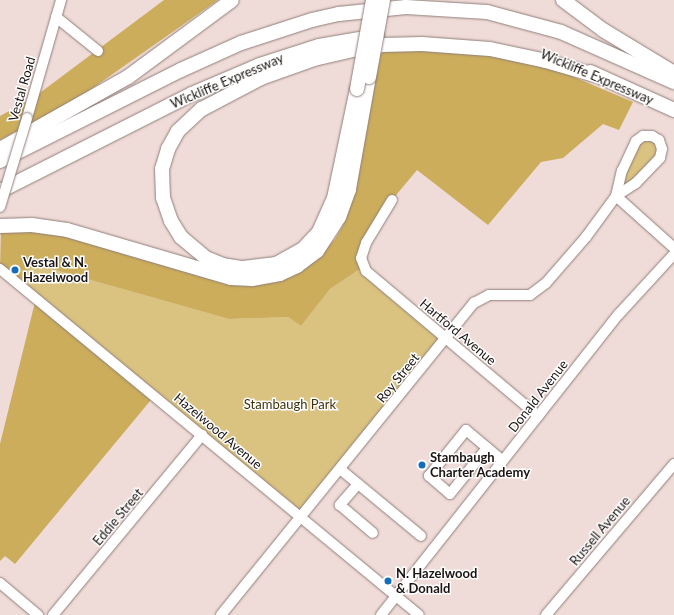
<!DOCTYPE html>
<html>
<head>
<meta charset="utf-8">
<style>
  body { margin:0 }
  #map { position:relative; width:674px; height:615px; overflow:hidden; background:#efdbd7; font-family:Lato,sans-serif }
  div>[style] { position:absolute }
  .green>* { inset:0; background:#dac280 }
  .forest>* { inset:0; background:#cbad5b }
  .roads { filter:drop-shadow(0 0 1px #907e7a) drop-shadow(0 0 1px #907e7a) }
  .minor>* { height:10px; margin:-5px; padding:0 5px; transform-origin:5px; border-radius:5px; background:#fff }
  .highway>* { height:14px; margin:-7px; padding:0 7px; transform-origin:7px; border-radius:7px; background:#fff }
  .bridges { filter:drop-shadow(0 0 1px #907e7a) drop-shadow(0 0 1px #907e7a) }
  .minor-bridge>* { height:10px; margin:-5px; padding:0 5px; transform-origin:5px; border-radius:5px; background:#fff }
  .highway-bridge>* { height:14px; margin:-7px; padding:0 7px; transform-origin:7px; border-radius:7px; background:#fff }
  .dots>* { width:11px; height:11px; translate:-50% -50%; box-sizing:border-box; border:2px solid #fff; border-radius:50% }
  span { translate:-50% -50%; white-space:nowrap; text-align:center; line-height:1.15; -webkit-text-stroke:3px #fff; paint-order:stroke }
  .street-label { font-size:13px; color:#1b1412 }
  .poi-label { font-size:13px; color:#1b1412; font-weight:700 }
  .left { translate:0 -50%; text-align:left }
  .park-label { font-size:13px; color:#3e310d }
</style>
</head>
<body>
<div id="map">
  <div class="green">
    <i style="clip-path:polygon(648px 135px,662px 149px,626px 191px,617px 184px,636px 141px)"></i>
    <i style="clip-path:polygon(34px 264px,229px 319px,288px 317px,301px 326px,330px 289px,363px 267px,446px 339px,302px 517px,18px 283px)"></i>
  </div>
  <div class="forest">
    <i style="clip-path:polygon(164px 0,218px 0,70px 104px,0 140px,0 116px,33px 98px)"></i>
    <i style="clip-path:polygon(415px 49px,502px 56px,562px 72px,633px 102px,619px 130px,603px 124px,563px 158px,541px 162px,488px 225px,417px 170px,392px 200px,366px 243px,363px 267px,330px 289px,301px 326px,288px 317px,229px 319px,34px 264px,18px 283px,0 269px,1px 230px,32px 230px,68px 237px,226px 284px,252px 285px,281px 280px,316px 260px,335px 239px,342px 227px,349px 209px,380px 52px)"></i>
    <i style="clip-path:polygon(36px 298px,155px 395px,15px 564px,5px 556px,0 561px,0 444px)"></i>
  </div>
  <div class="roads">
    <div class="minor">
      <i style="left:56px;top:17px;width:54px;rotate:39deg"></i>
      <i style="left:27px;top:118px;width:123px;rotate:-73.9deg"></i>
      <i style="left:392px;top:200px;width:50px;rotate:121.2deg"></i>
      <i style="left:366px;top:243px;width:16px;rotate:108deg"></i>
      <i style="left:361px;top:258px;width:14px;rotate:69deg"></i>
      <i style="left:366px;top:271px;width:225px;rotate:40.1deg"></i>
      <i style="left:0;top:269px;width:543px;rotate:39.55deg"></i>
      <i style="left:487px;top:448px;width:59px;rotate:128.8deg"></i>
      <i style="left:450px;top:494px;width:28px;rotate:-139deg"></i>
      <i style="left:429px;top:476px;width:59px;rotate:-51.2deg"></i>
      <i style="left:466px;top:430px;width:48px;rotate:40deg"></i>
      <i style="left:340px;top:469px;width:105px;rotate:39.6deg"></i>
      <i style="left:358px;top:484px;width:28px;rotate:131deg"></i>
      <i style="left:340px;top:505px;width:43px;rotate:40.3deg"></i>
      <i style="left:0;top:583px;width:50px;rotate:40.1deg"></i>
      <i style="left:53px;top:615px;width:234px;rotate:-50.4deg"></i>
      <i style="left:221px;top:615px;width:402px;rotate:-51deg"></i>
      <i style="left:474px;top:303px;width:17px;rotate:-28deg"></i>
      <i style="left:489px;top:295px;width:41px"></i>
      <i style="left:530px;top:295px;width:20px;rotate:-37deg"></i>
      <i style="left:546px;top:283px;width:61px;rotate:-49deg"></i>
      <i style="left:586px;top:237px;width:51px;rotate:-53.8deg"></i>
      <i style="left:616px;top:196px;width:26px;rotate:-77deg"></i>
      <i style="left:622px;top:171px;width:33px;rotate:-65deg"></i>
      <i style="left:636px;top:141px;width:9px;rotate:-36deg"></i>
      <i style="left:643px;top:136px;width:9px"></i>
      <i style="left:652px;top:136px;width:8px;rotate:30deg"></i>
      <i style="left:659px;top:140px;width:9px;rotate:72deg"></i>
      <i style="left:662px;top:149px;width:9px;rotate:103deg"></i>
      <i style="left:660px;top:158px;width:35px;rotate:134deg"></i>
      <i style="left:636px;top:183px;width:24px;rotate:147deg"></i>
      <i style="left:616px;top:196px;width:78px;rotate:41.9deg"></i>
      <i style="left:381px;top:615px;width:384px;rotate:-51.7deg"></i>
      <i style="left:619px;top:314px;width:81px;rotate:-47.5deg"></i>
      <i style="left:546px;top:615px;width:198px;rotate:-49.7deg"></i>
    </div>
    <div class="highway">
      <i style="left:563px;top:0;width:50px;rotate:36.9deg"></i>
      <i style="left:603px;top:30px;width:83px;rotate:31.2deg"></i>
      <i style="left:590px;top:72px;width:92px;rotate:24.3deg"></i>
      <i style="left:357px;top:89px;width:111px;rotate:101.9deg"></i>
      <i style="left:334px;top:198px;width:37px;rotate:114deg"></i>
      <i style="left:319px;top:232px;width:23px;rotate:133deg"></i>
      <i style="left:303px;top:249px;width:31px;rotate:151deg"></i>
      <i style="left:276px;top:264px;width:35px;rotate:173deg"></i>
      <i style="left:241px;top:268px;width:18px;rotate:-171deg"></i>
      <i style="left:223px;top:265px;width:18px;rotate:-158deg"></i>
      <i style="left:206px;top:258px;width:33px;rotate:-140deg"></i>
      <i style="left:181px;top:237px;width:19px;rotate:-122deg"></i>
      <i style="left:171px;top:221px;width:24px;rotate:-109deg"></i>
      <i style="left:163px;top:198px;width:29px;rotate:-92deg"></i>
      <i style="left:162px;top:169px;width:21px;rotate:-73deg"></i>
      <i style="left:168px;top:149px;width:21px;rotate:-61deg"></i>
      <i style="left:178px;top:131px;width:33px;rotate:-43deg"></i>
      <i style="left:202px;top:109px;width:67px;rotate:-27.7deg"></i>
      <i style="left:261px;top:78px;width:56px;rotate:-19.7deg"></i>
      <i style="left:314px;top:59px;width:39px;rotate:-13deg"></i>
      <i style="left:352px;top:50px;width:30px;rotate:-9deg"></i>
      <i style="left:382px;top:45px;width:40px;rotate:-1.4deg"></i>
      <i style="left:422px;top:44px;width:68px;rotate:4.2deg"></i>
      <i style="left:490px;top:49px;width:57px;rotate:12.1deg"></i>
      <i style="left:546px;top:61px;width:54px;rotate:16.1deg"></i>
      <i style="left:0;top:149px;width:147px;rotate:-29.4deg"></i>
      <i style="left:128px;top:77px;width:129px;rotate:-36.5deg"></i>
      <i style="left:0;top:161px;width:203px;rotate:-26.7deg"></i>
      <i style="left:181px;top:70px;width:66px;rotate:-24.2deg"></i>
      <i style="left:241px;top:43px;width:75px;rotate:-17.9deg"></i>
      <i style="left:312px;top:20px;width:28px;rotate:-13deg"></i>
      <i style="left:339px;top:14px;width:67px;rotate:-6deg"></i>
      <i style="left:406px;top:7px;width:81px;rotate:3.5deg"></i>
      <i style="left:487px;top:12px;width:77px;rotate:15.1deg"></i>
      <i style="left:561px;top:32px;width:124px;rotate:23.9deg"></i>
      <i style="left:0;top:191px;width:215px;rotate:-26.8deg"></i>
      <i style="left:192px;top:94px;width:74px;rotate:-23.1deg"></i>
      <i style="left:260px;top:65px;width:62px;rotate:-17.9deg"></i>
      <i style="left:319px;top:46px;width:59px;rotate:-9.8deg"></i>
      <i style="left:0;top:226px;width:32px;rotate:-2deg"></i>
      <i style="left:32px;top:225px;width:35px;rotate:8deg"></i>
      <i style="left:67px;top:230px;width:171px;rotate:16.3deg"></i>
      <i style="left:231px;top:278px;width:21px;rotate:3deg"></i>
      <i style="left:252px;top:279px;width:28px;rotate:-10deg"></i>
      <i style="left:280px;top:274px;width:19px;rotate:-25deg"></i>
      <i style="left:297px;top:266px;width:25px;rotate:-37deg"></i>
      <i style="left:317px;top:251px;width:40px;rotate:-57.1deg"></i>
      <i style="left:339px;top:217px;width:30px;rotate:-70deg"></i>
      <i style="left:349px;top:189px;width:114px;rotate:-79.9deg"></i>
    </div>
  </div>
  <div class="bridges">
    <div class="minor-bridge">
      <i style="left:0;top:207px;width:93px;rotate:-73.1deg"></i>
    </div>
    <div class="highway-bridge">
      <i style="left:369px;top:77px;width:78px;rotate:-79.7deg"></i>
      <i style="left:357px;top:89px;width:90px;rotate:-79.8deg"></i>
    </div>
  </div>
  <div class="dots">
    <i style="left:15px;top:270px;background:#146dba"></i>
    <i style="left:422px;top:465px;background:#146dba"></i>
    <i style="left:388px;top:581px;background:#146dba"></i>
  </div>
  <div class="street-label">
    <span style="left:597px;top:77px;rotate:23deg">Wickliffe Expressway</span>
    <span style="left:227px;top:81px;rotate:-23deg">Wickliffe Expressway</span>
    <span style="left:22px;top:89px;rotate:-74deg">Vestal Road</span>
    <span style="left:458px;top:332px;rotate:40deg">Hartford Avenue</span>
    <span style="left:398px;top:378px;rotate:-51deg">Roy Street</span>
    <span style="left:538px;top:396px;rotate:-52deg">Donald Avenue</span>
    <span style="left:218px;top:431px;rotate:40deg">Hazelwood Avenue</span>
    <span style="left:118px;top:517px;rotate:-50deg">Eddie Street</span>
    <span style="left:600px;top:531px;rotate:-50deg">Russell Avenue</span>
  </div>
  <div class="poi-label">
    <span class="left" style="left:23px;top:270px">Vestal &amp; N.<br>Hazelwood</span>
    <span class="left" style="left:430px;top:465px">Stambaugh<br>Charter Academy</span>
    <span class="left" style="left:396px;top:581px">N. Hazelwood<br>&amp; Donald</span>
  </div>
  <div class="park-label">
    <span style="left:290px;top:404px">Stambaugh Park</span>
  </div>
</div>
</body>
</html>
